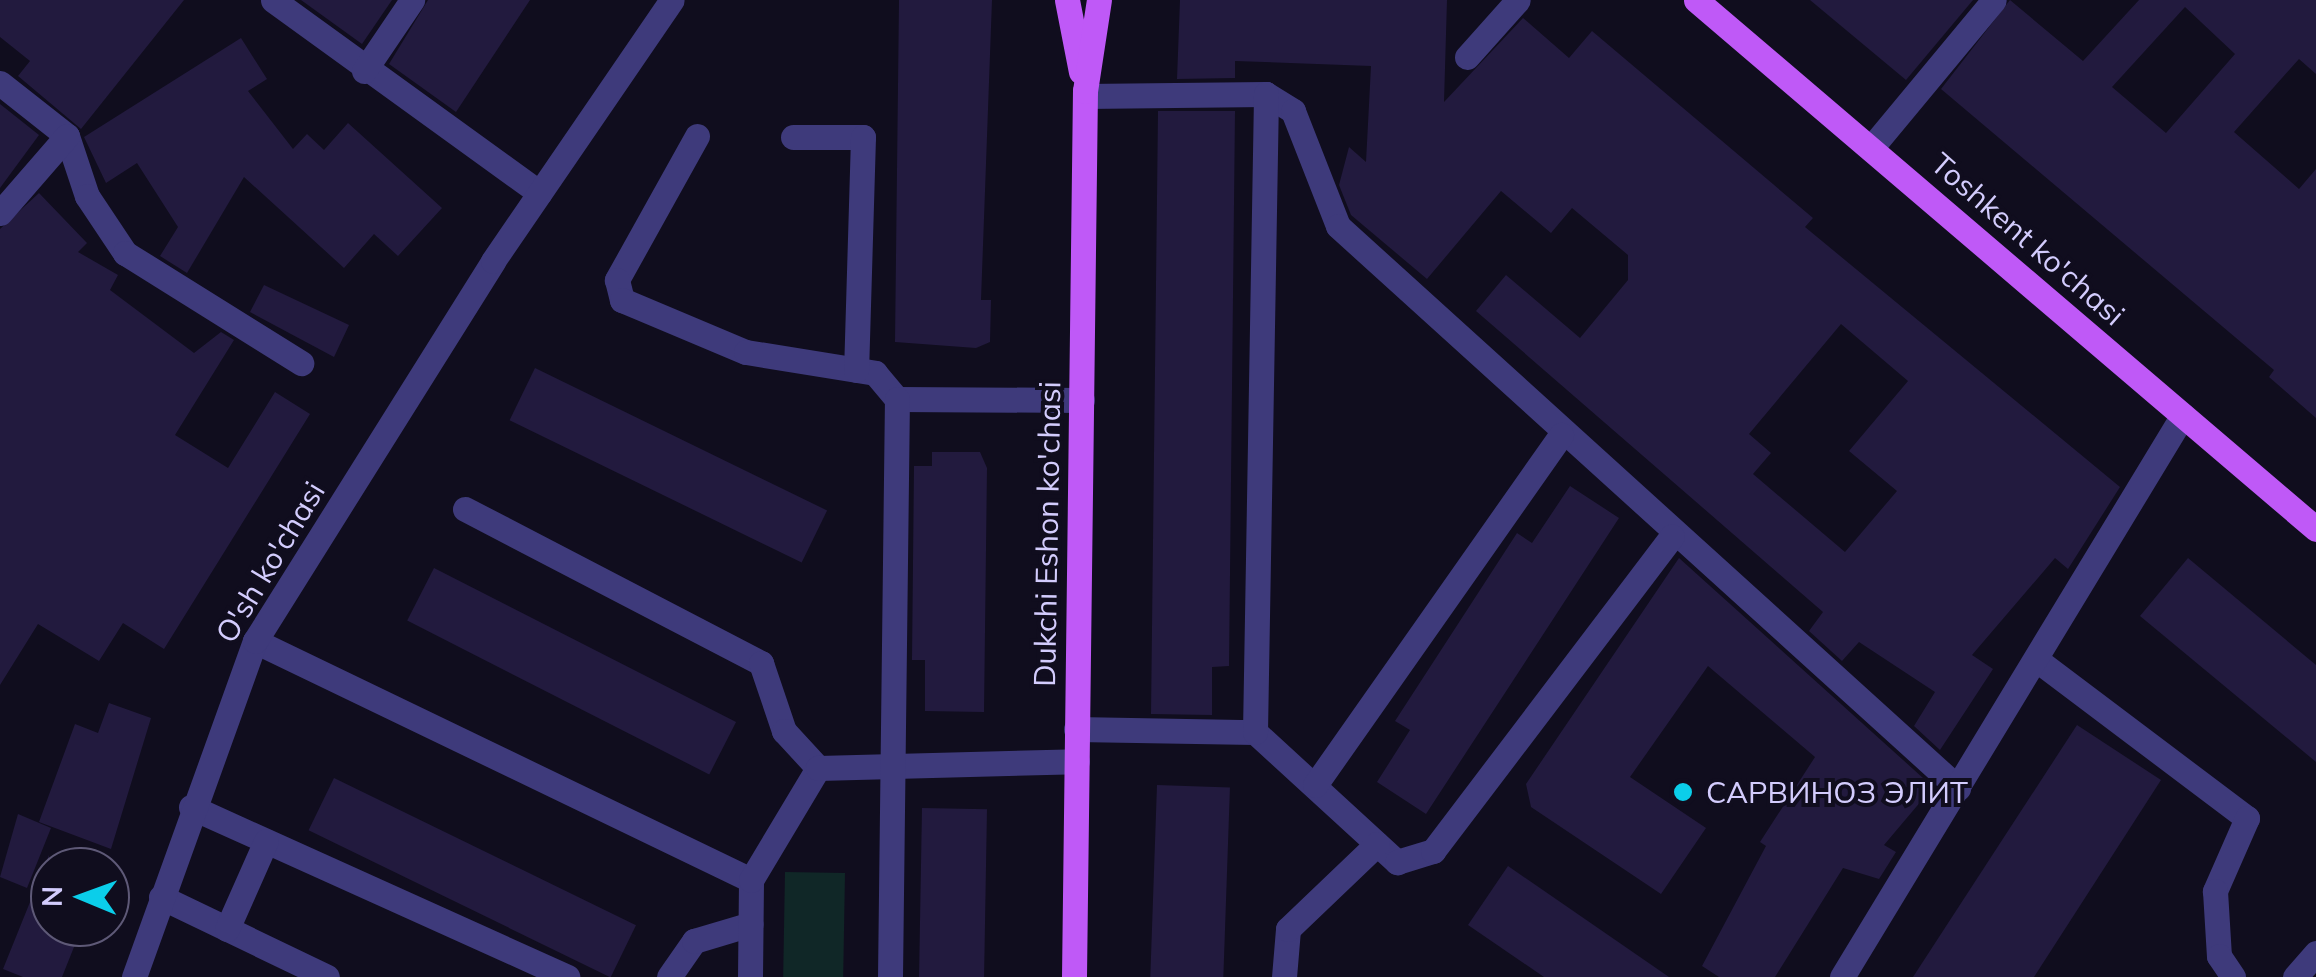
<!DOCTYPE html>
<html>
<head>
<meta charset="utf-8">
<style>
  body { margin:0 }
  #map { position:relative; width:2316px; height:977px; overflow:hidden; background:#100d1e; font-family:Mulish,sans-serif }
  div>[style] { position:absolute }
  .green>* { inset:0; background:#102727; transform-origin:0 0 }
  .building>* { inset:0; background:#221a3e; transform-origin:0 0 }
  .minor>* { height:25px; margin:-12.5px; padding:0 12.5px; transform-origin:12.5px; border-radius:12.5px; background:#3e3a7b }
  .major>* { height:25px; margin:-12.5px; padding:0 12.5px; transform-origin:12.5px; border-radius:12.5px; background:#bf59f7 }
  .dots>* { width:28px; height:28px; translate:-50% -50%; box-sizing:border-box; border:5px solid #100d1e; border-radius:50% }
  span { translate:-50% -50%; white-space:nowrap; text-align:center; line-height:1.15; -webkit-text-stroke:8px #100d1e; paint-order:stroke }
  .street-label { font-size:30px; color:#d3ccfd }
  .poi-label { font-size:30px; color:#d3ccfd }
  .left { translate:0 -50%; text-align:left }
  .north { position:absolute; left:30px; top:847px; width:100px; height:100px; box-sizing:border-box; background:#100d1e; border:2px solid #5e5977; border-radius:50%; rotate:271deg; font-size:28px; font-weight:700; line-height:40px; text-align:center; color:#d3ccfd }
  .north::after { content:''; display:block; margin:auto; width:35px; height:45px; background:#0bceea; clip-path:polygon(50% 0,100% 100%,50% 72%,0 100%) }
</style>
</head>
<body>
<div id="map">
  <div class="green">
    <i style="left:785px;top:872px;width:60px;height:105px;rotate:1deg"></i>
  </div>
  <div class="building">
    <i style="clip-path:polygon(0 0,184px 0,81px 129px,18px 76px,30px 61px,0 37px)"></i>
    <i style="clip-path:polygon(301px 0,392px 0,362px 44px)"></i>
    <i style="clip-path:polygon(428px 0,530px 0,456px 112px,389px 64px)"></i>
    <i style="clip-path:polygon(899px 0,992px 0,981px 300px,991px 300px,990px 342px,976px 348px,895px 342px)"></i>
    <i style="clip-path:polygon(evenodd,1180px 0,1447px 0,1444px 102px,1523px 18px,1569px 58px,1592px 31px,1813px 218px,1805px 227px,2120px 487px,2068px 569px,2055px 558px,1972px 655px,1993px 669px,1940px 750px,1914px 726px,1935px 692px,1859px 642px,1842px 661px,1809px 631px,1823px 612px,1476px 311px,1506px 275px,1580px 338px,1628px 280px,1628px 255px,1572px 208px,1551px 233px,1501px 191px,1427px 279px,1351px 215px,1339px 185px,1349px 147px,1366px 162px,1371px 66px,1235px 61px,1235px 78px,1177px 79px,1180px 0,1841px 324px,1908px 381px,1849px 451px,1897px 491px,1845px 552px,1753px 474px,1771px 453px,1749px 434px,1841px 324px)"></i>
    <i style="clip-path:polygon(1810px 0,1973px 0,1906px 80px)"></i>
    <i style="clip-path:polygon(evenodd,2010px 0,2083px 61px,2139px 0,2316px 0,2316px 74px,2299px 59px,2234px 132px,2299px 189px,2316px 169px,2316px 418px,2269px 377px,2274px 370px,1941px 89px,2010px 0,2185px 7px,2235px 54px,2166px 133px,2112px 87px,2185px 7px)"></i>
    <i style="clip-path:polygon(241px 38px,267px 79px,248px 91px,293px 149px,307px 134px,324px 150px,348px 123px,442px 208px,398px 256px,374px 234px,344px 268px,244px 177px,187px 273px,160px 256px,178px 227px,137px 163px,106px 183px,84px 137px)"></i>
    <i style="clip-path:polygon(0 104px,39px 135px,0 188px)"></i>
    <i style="clip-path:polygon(1158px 111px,1235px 111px,1229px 666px,1212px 667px,1212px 715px,1151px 714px)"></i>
    <i style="clip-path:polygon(39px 193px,87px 243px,78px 252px,118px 275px,110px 290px,194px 353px,221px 332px,234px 340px,175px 435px,228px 468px,275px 392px,310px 414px,164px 649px,123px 623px,99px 661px,38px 624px,0 685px,0 229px)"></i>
    <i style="clip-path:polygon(264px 285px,349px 325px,334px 357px,250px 312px)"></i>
    <i style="left:535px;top:368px;width:325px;height:58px;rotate:26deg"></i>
    <i style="clip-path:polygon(932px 452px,980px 452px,987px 468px,984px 712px,925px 711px,925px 660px,912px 660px,914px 466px,932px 466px)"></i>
    <i style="clip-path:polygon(1570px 486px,1619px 518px,1426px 814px,1377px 782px,1410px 730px,1395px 721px,1517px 533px,1532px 543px)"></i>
    <i style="clip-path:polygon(1679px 558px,1933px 787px,1884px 845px,1896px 852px,1879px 879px,1843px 868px,1775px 977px,1719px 977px,1702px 966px,1766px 846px,1760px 842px,1815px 757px,1708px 666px,1630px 777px,1706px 828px,1661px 894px,1531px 807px,1526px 784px)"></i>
    <i style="clip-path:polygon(2188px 558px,2316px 665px,2316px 762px,2140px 616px)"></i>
    <i style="left:434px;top:568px;width:339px;height:59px;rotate:27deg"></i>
    <i style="clip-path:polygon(109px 703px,151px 718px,111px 849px,39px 822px,75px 724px,98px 733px)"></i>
    <i style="clip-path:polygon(2077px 725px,2161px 780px,2034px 977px,1913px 977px)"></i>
    <i style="left:334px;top:778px;width:336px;height:58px;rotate:26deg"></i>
    <i style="left:1157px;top:785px;width:73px;height:192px;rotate:2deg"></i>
    <i style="left:922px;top:808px;width:65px;height:169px;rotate:1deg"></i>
    <i style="clip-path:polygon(18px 814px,51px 828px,27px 888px,0 877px)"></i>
    <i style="clip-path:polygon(49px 855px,50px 927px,82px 927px,62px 977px,23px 977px,3px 969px)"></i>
    <i style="clip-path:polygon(1508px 866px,1669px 977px,1544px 977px,1468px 925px)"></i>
  </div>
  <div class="minor">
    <i style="left:273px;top:0;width:329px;rotate:35.9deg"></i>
    <i style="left:1467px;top:57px;width:76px;rotate:-48.2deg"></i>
    <i style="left:364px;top:71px;width:86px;rotate:-55.9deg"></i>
    <i style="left:0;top:83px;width:85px;rotate:38.3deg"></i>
    <i style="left:67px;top:136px;width:63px;rotate:71.6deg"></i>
    <i style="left:87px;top:196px;width:69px;rotate:56.3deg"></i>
    <i style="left:125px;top:253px;width:208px;rotate:32deg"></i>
    <i style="left:1085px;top:96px;width:181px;rotate:-0.6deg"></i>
    <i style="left:1266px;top:94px;width:32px;rotate:32deg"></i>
    <i style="left:1293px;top:111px;width:123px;rotate:68.6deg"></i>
    <i style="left:1338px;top:226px;width:837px;rotate:42.19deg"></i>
    <i style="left:697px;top:136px;width:165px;rotate:119.1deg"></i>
    <i style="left:617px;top:280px;width:21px;rotate:76deg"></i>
    <i style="left:622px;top:300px;width:134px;rotate:22.8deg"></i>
    <i style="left:746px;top:352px;width:131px;rotate:9.2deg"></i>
    <i style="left:875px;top:373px;width:34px;rotate:50deg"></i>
    <i style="left:897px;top:399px;width:185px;rotate:0.3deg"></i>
    <i style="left:793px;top:137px;width:70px"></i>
    <i style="left:863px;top:137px;width:233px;rotate:91.7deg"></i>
    <i style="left:1871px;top:148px;width:192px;rotate:-50.3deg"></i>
    <i style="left:0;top:213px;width:102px;rotate:-49deg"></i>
    <i style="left:465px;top:509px;width:334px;rotate:27.5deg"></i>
    <i style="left:761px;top:663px;width:72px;rotate:71.3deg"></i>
    <i style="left:784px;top:731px;width:50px;rotate:47.4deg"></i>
    <i style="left:255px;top:641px;width:551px;rotate:25.73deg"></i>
    <i style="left:2037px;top:660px;width:263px;rotate:37deg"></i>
    <i style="left:2247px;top:818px;width:80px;rotate:113.7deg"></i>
    <i style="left:2215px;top:891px;width:65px;rotate:86.5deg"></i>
    <i style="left:2219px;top:956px;width:25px;rotate:56deg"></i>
    <i style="left:1076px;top:729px;width:179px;rotate:1deg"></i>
    <i style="left:1255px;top:732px;width:193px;rotate:42.5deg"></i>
    <i style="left:1397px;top:862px;width:38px;rotate:-17deg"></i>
    <i style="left:1433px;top:851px;width:395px;rotate:-52.8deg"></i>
    <i style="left:1255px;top:732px;width:638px;rotate:-89.01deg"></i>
    <i style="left:1315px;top:785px;width:428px;rotate:-54.9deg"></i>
    <i style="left:191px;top:807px;width:413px;rotate:24.3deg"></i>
    <i style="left:161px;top:897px;width:184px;rotate:25.7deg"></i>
    <i style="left:227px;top:929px;width:96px;rotate:-66.1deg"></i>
    <i style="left:134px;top:977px;width:357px;rotate:-70.2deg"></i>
    <i style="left:255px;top:641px;width:448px;rotate:-57.9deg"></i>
    <i style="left:493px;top:261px;width:316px;rotate:-55.6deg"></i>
    <i style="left:669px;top:977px;width:44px;rotate:-55.2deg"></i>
    <i style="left:694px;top:941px;width:59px;rotate:-16.6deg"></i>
    <i style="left:750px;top:977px;width:97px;rotate:-89.4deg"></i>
    <i style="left:751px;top:880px;width:131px;rotate:-59.1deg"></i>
    <i style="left:818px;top:768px;width:259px;rotate:-1.5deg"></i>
    <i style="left:890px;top:977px;width:578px;rotate:-89.31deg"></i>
    <i style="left:1284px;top:977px;width:48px;rotate:-85.2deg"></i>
    <i style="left:1288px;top:929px;width:123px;rotate:-43.7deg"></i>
    <i style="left:1842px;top:977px;width:657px;rotate:-58.75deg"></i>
    <i style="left:2295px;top:977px;width:32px;rotate:-49deg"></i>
  </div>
  <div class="major">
    <i style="left:1067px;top:0;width:73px;rotate:79deg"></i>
    <i style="left:1696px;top:0;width:815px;rotate:40.47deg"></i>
    <i style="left:1074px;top:977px;width:886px;rotate:-89.29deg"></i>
    <i style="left:1085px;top:91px;width:92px;rotate:-81.3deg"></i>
  </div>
  <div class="dots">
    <i style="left:1683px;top:792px;background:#0bceea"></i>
  </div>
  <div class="street-label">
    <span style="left:2028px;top:239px;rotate:41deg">Toshkent ko'chasi</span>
    <span style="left:1047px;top:534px;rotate:-89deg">Dukchi Eshon ko'chasi</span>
    <span style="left:270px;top:562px;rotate:-59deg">O'sh ko'chasi</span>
  </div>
  <div class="poi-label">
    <span class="left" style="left:1706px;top:792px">САРВИНОЗ ЭЛИТ</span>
  </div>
  <div class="north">N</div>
</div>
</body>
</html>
